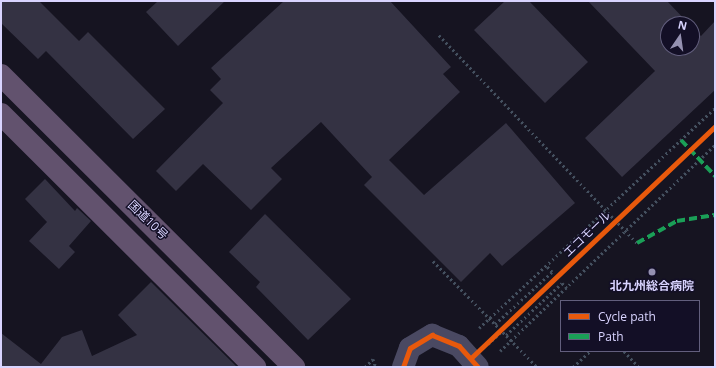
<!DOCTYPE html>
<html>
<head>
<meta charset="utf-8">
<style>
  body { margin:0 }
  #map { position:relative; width:716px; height:368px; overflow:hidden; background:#161421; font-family:"Open Sans","Noto Sans JP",sans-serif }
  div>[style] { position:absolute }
  .building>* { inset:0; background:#343243 }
  .path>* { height:2.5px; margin-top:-1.25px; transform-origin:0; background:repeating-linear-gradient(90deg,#44505f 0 2px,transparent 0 5px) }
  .minor>* { height:22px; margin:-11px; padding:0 11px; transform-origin:11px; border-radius:11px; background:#4a4962 }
  .trunk>* { height:22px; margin:-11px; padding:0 11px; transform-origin:11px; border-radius:11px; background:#62526e }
  .quiet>* { height:4px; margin-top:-2px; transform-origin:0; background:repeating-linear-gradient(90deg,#1a9f57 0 8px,transparent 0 12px) }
  .cycleway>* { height:5px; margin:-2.5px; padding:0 2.5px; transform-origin:2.5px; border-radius:2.5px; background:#e8590c }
  .dots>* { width:11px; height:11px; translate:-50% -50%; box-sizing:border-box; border:2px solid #130f26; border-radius:50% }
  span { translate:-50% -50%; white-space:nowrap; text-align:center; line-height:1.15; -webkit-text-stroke:3px #130f26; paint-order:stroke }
  .street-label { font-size:12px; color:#d9d4ff }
  .poi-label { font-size:12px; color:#d9d4ff; font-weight:700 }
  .frame { position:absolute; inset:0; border:2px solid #d9d4ff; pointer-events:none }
  .legend { position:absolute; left:560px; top:300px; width:140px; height:52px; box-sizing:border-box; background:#130f26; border:1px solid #625e7d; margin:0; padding:5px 7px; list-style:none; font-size:12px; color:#d9d4ff }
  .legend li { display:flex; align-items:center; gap:8px; height:20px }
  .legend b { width:20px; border:1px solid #625e7d }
  .north { position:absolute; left:660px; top:16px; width:40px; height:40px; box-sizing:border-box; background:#130f26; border:1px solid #625e7d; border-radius:50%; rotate:13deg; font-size:11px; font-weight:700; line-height:16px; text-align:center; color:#d9d4ff }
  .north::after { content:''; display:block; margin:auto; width:14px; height:18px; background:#9591b1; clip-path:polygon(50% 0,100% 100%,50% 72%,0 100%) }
</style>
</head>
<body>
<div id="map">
  <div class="building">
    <i style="clip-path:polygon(1px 1px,39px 1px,79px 41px,88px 32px,165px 109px,133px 139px,46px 51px,38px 59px,1px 23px)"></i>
    <i style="clip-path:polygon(158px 1px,225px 1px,178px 46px,146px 12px)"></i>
    <i style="clip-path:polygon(284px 1px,390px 1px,451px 67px,443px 74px,460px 92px,389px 160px,424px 195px,506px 123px,575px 203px,502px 266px,490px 253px,461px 282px,364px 185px,372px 177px,321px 122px,271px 168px,282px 179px,251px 210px,203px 164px,176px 191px,156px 171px,223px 103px,210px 90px,221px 79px,211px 68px)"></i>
    <i style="clip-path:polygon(505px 1px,529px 1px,588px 62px,545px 103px,474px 30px)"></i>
    <i style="clip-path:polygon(588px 1px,667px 1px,689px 24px,668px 24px,668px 48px,692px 48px,692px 27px,701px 36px,715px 21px,715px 90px,622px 177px,585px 138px,655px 71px)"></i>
    <i style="clip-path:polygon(45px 179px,75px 211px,77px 208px,91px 221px,69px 246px,75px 252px,59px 269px,29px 241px,47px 222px,25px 199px)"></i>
    <i style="clip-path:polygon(265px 214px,351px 299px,308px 340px,256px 287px,260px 282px,229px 252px)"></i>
    <i style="clip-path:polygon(151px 282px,237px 367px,1px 367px,1px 333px,41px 364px,62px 337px,82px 330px,92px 356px,137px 335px,118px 315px)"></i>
  </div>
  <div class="path">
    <i style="left:439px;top:35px;width:287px;rotate:46.4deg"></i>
    <i style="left:433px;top:261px;width:148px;rotate:45.5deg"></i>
    <i style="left:495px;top:324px;width:77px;rotate:-42.4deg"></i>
    <i style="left:552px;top:272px;width:8px;rotate:-135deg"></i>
    <i style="left:479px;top:328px;width:323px;rotate:-43deg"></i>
    <i style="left:506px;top:335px;width:76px;rotate:-42.9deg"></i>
    <i style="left:562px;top:283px;width:7px;rotate:45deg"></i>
    <i style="left:488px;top:344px;width:19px;rotate:-43deg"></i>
    <i style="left:500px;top:351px;width:298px;rotate:-43.8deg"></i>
    <i style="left:624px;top:351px;width:21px;rotate:47deg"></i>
    <i style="left:365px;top:367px;width:11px;rotate:-45deg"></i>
    <i style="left:373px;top:359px;width:9px;rotate:69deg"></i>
    <i style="left:573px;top:367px;width:23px;rotate:-43deg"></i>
  </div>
  <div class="minor">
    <i style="left:403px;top:367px;width:20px;rotate:-70deg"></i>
    <i style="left:410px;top:348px;width:26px;rotate:-31deg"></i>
    <i style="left:432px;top:335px;width:29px;rotate:22deg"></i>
    <i style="left:459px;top:346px;width:28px;rotate:48deg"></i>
  </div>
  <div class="trunk">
    <i style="left:1px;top:75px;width:414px;rotate:44.9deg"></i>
    <i style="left:1px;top:114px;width:359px;rotate:44.9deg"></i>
  </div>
  <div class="quiet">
    <i style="left:681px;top:140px;width:50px;rotate:46.6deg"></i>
    <i style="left:637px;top:243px;width:46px;rotate:-28.8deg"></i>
    <i style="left:677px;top:221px;width:38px;rotate:-9deg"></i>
  </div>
  <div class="cycleway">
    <i style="left:472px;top:357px;width:335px;rotate:-43.5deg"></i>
    <i style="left:403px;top:367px;width:20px;rotate:-70deg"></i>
    <i style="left:410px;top:348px;width:26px;rotate:-31deg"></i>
    <i style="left:432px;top:335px;width:29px;rotate:22deg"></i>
    <i style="left:459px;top:346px;width:28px;rotate:48deg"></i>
  </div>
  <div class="dots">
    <i style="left:652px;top:272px;background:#9591b1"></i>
  </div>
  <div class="street-label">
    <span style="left:148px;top:220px;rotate:44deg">国道10号</span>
    <span style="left:587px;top:234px;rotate:-44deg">エコモール</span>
  </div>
  <div class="poi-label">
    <span style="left:652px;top:286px">北九州総合病院</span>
  </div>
  <div class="frame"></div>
  <ul class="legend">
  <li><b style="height:5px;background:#e8590c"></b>Cycle path</li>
  <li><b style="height:5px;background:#1a9f57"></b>Path</li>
  </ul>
  <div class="north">N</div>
</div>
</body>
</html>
